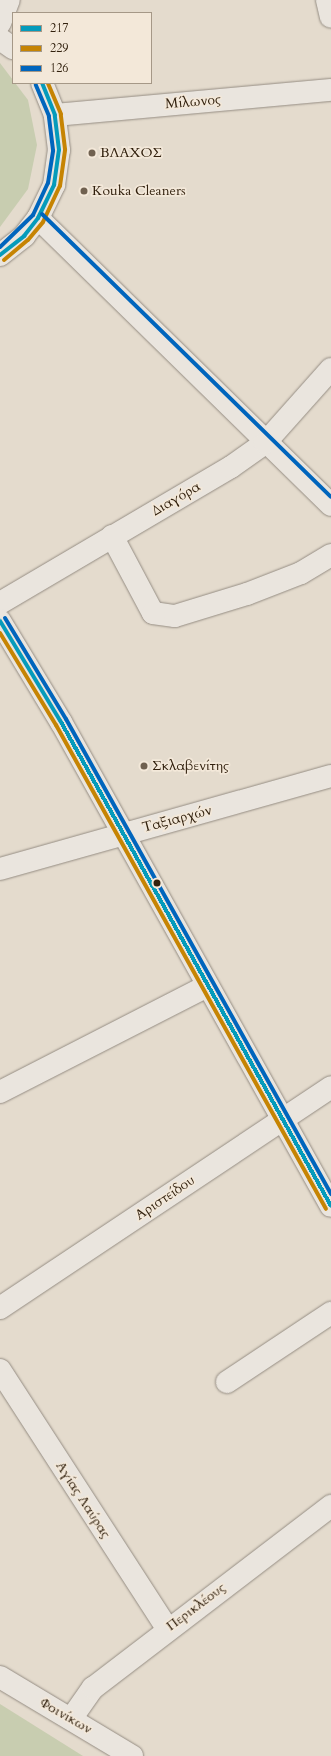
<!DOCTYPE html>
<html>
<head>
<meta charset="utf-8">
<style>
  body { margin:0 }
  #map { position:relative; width:331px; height:1756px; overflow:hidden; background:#e4dbcd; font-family:Cardo,serif }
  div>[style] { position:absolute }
  .green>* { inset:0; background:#c8cdb0 }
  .roads { filter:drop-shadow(0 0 1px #958d83) drop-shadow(0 0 1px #958d83) }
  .minor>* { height:22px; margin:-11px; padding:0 11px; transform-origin:11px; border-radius:11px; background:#eae5de }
  .bus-1>* { height:4px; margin:-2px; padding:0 2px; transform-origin:2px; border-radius:2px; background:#059bbb }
  .bus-2>* { height:4px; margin:-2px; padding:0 2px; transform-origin:2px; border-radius:2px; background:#c68403 }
  .bus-3>* { height:4px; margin:-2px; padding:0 2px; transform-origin:2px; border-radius:2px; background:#0065bd }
  .dots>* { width:11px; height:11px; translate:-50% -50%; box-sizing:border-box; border:2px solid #f3e8d9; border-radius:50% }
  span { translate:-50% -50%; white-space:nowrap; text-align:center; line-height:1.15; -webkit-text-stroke:3.5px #f3e8d9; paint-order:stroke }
  .street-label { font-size:14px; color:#31200d }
  .poi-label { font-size:14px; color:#31200d }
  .left { translate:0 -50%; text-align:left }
  .legend { position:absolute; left:12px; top:12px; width:140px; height:72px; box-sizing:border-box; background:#f3e8d9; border:1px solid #a59887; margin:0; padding:5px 7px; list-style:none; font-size:12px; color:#31200d }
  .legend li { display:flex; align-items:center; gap:8px; height:20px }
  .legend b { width:20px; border:1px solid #a59887 }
</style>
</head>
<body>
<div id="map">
  <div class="green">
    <i style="clip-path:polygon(0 63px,28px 100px,37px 145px,28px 189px,0 227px)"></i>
    <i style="clip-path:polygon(0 1704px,83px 1756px,0 1756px)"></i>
  </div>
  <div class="roads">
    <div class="minor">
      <i style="left:327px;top:0;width:17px;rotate:77deg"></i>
      <i style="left:0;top:23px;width:25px;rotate:-69deg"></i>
      <i style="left:0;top:39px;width:16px;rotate:35deg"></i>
      <i style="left:55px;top:115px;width:277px;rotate:-5.2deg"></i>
      <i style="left:38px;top:218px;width:410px;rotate:44.4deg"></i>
      <i style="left:0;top:255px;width:31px;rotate:-38deg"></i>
      <i style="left:24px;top:236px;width:23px;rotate:-52deg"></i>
      <i style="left:38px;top:218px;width:37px;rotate:-64deg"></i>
      <i style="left:54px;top:185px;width:35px;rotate:-82deg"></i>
      <i style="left:59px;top:150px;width:35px;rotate:-97deg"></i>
      <i style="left:55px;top:115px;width:35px;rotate:-112deg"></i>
      <i style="left:112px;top:536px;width:87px;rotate:62deg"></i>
      <i style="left:153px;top:613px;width:22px;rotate:8deg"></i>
      <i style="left:175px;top:616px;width:75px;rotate:-17deg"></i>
      <i style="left:247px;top:594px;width:58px;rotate:-21.3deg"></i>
      <i style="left:301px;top:573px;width:35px;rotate:-31deg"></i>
      <i style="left:0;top:603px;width:268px;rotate:-30.5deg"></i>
      <i style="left:231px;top:467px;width:42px;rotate:-35.2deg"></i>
      <i style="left:265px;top:443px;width:99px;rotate:-48.3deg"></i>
      <i style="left:0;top:621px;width:118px;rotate:58.9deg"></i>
      <i style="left:61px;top:722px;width:554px;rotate:60.84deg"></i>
      <i style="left:0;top:869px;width:344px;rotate:-15.7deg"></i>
      <i style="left:0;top:1092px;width:233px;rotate:-27.1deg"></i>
      <i style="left:0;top:1308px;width:398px;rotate:-33.7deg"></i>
      <i style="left:0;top:1370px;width:307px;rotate:57.1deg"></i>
      <i style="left:227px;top:1382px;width:125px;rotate:-33.6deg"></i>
      <i style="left:0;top:1677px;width:154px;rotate:30.9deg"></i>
      <i style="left:71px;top:1719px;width:38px;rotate:-55deg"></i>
      <i style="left:93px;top:1688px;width:300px;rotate:-37.4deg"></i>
    </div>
  </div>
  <div class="bus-1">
    <i style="left:0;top:255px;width:31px;rotate:-38deg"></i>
    <i style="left:24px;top:236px;width:23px;rotate:-52deg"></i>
    <i style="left:38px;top:218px;width:37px;rotate:-64deg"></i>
    <i style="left:54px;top:185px;width:35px;rotate:-82deg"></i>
    <i style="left:59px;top:150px;width:35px;rotate:-97deg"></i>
    <i style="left:55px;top:115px;width:35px;rotate:-112deg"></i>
    <i style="left:0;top:621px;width:118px;rotate:58.9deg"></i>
    <i style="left:61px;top:722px;width:554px;rotate:60.84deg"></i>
  </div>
  <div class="bus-2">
    <i style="left:4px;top:260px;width:31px;rotate:-40deg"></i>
    <i style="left:28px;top:240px;width:23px;rotate:-50deg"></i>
    <i style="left:43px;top:222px;width:40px;rotate:-65deg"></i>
    <i style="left:60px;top:186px;width:37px;rotate:-82deg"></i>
    <i style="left:65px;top:149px;width:35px;rotate:-97deg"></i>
    <i style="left:61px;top:114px;width:34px;rotate:-113deg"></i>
    <i style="left:0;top:633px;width:108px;rotate:58.7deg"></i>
    <i style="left:56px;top:725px;width:554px;rotate:60.84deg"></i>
  </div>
  <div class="bus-3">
    <i style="left:42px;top:214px;width:404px;rotate:44.4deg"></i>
    <i style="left:0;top:247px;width:46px;rotate:-44.1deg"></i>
    <i style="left:33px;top:215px;width:35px;rotate:-65deg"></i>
    <i style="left:48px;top:183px;width:33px;rotate:-81deg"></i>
    <i style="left:53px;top:150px;width:34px;rotate:-97deg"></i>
    <i style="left:49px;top:116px;width:34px;rotate:-113deg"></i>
    <i style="left:5px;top:618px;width:118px;rotate:58.9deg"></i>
    <i style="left:66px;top:719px;width:544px;rotate:60.84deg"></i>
  </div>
  <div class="dots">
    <i style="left:92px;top:153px;background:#706150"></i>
    <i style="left:84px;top:191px;background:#706150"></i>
    <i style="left:144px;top:766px;background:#706150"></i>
    <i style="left:157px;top:883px;background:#31200d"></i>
  </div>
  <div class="street-label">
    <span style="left:193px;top:102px;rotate:-5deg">Μίλωνος</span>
    <span style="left:176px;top:499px;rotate:-30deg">Διαγόρα</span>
    <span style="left:177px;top:819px;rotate:-15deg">Ταξιαρχών</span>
    <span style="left:165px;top:1198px;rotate:-34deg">Αριστείδου</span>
    <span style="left:83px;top:1500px;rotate:57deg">Αγίας Λαύρας</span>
    <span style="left:196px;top:1607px;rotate:-37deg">Περικλέους</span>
    <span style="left:66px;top:1716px;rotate:30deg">Φοινίκων</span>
  </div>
  <div class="poi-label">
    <span class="left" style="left:100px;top:153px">ΒΛΑΧΟΣ</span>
    <span class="left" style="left:92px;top:191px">Kouka Cleaners</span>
    <span class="left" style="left:152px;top:766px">Σκλαβενίτης</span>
  </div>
  <ul class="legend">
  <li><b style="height:5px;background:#059bbb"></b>217</li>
  <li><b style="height:5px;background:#c68403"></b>229</li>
  <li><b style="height:5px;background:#0065bd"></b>126</li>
  </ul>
</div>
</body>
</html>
